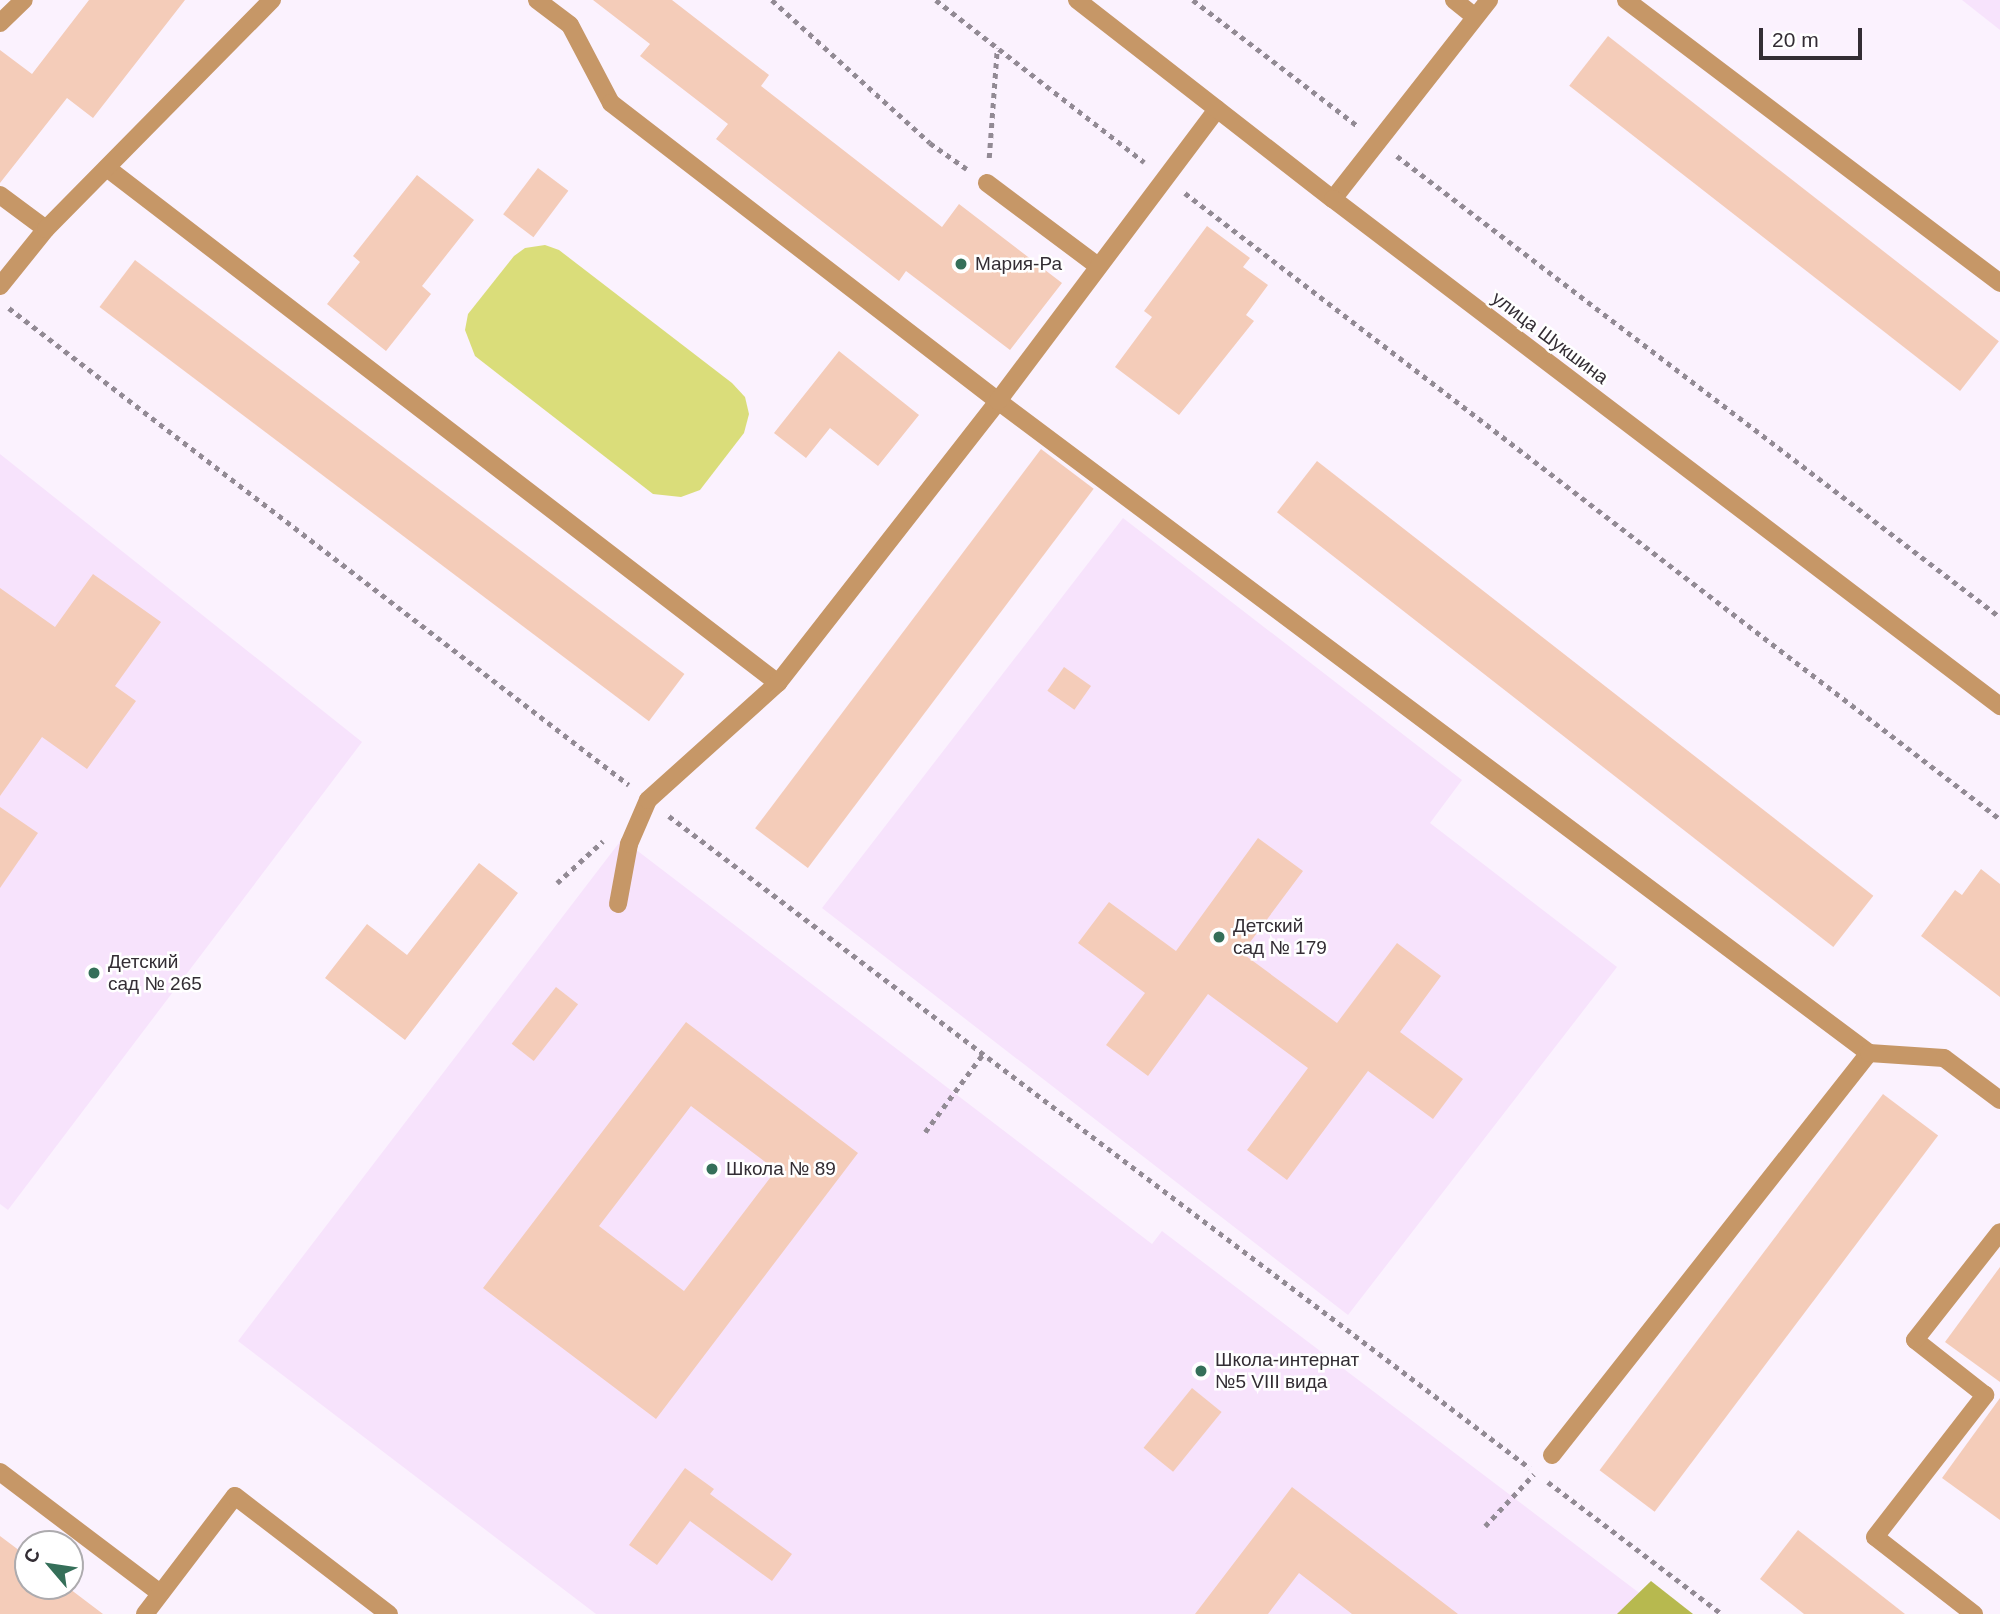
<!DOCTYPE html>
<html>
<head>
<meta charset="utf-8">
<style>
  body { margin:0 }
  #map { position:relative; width:2000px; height:1614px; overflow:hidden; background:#fbf2fe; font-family:Arial,sans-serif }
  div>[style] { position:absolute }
  .built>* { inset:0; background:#f7e3fc }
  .green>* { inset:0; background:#dadd7a }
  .forest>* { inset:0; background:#b7b94f }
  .building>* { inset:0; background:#f4ccb9; transform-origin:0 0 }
  .path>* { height:4.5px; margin-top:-2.25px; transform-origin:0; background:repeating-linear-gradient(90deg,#928a94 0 5px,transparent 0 10px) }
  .lane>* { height:18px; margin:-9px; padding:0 9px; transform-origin:9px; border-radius:9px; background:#c69767 }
  .street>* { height:18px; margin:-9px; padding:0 9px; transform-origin:9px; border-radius:9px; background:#c69767 }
  .dots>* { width:19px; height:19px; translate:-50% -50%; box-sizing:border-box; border:4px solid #fff; border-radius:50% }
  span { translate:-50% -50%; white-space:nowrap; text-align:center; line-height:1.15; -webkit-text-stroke:5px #fff; paint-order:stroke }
  .poi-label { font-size:19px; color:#332d34 }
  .left { translate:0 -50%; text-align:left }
  .street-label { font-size:19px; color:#332d34 }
  .north { position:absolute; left:14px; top:1530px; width:70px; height:70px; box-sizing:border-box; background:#fff; border:2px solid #adabae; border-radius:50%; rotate:299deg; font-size:19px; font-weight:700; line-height:28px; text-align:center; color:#332d34 }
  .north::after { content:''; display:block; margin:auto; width:24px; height:32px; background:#356f59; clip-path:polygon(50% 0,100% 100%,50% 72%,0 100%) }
  .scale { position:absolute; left:1759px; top:28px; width:103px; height:32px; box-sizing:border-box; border:4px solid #332d34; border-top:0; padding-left:9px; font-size:21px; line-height:24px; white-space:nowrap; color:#332d34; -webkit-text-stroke:5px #fff; paint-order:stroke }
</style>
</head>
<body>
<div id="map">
  <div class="built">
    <i style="clip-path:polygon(1962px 0,2000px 0,2000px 30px)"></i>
    <i style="clip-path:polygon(0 454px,362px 742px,8px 1210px,0 1204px)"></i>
    <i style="clip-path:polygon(1123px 518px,1462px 780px,1430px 823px,1617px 967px,1348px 1315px,822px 908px)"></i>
    <i style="clip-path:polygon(622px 839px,1152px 1244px,1162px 1231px,1667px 1614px,596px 1614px,238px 1341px)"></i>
  </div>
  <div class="green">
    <i style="clip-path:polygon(545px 245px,559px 250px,732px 383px,745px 397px,749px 414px,744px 433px,700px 490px,681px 497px,653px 494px,475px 356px,465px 330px,468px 314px,514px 256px,525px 248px)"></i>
  </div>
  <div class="forest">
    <i style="clip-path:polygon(1651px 1581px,1693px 1614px,1617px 1614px)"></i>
  </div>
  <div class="building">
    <i style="clip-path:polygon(89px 0,185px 0,93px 118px,67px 98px,0 183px,0 50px,32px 74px)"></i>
    <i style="clip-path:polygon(593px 0,672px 0,769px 75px,761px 86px,942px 227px,959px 204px,1062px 283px,1010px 350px,906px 271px,899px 281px,716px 139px,728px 124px,640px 56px,650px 44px)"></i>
    <i style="left:1608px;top:36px;width:496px;height:63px;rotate:38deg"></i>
    <i style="left:538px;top:168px;width:38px;height:58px;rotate:37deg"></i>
    <i style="clip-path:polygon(417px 175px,474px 220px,422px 286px,431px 294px,386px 351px,327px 304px,360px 262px,353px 256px)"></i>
    <i style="clip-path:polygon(1207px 226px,1250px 258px,1243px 267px,1268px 285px,1246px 315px,1254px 321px,1179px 415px,1115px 367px,1152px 317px,1144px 311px)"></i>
    <i style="left:135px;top:260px;width:688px;height:59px;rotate:37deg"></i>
    <i style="clip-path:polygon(839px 351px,919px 415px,878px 466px,830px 428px,806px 458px,774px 433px)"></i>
    <i style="left:1041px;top:449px;width:66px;height:475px;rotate:37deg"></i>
    <i style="left:1317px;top:461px;width:706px;height:65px;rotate:38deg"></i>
    <i style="clip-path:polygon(93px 574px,161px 622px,115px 686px,136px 701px,87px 769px,42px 737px,0 796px,0 588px,55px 627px)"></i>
    <i style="left:1064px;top:667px;width:33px;height:29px;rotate:35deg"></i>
    <i style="clip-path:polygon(0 807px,38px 833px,0 888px)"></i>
    <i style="clip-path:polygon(1258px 838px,1303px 871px,1242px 953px,1337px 1023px,1397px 943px,1441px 976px,1400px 1032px,1463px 1079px,1433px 1119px,1368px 1071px,1287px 1180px,1247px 1150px,1308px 1068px,1208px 994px,1148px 1076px,1106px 1045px,1145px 993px,1078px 943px,1109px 902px,1176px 951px)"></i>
    <i style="clip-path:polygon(479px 863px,518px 893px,405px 1040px,325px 978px,367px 924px,407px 955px)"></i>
    <i style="clip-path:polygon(1981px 869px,2000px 884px,2000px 997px,1921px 936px,1955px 890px,1962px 895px)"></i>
    <i style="left:556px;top:987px;width:28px;height:72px;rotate:38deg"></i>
    <i style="clip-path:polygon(evenodd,686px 1022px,858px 1153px,656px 1419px,483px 1288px,686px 1022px,691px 1106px,776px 1170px,684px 1291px,599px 1226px,691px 1106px)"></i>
    <i style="left:1883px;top:1094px;width:69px;height:471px;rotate:37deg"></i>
    <i style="clip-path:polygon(2000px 1267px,2000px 1382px,1945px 1342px)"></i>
    <i style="left:1192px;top:1388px;width:38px;height:77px;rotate:39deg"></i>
    <i style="clip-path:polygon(2000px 1398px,2000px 1520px,1942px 1478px)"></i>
    <i style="clip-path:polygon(685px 1468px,714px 1489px,710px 1494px,792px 1554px,772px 1581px,690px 1521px,657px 1565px,629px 1545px)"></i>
    <i style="clip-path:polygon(1292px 1487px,1458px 1614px,1352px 1614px,1299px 1573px,1268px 1614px,1195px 1614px)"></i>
    <i style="clip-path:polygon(1798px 1530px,1905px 1614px,1804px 1614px,1760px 1579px)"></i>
    <i style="clip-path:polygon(0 1536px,28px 1557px,28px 1586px,66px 1586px,103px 1614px,0 1614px)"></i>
  </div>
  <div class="path">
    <i style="left:772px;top:0;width:213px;rotate:42.1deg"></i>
    <i style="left:930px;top:143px;width:45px;rotate:35.1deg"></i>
    <i style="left:936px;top:0;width:264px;rotate:37.9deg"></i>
    <i style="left:1193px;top:0;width:209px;rotate:37.4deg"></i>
    <i style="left:1397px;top:156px;width:759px;rotate:37.4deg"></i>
    <i style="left:989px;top:158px;width:110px;rotate:-85.8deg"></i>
    <i style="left:1185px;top:193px;width:1028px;rotate:37.53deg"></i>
    <i style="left:9px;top:308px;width:782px;rotate:37.57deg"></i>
    <i style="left:669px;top:816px;width:1080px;rotate:37.14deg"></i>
    <i style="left:557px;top:883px;width:62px;rotate:-42.4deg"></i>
    <i style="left:925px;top:1132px;width:97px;rotate:-53.4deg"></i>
    <i style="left:1548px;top:1482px;width:218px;rotate:37.2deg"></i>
    <i style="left:1485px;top:1526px;width:71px;rotate:-46.7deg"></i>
  </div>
  <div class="lane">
    <i style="left:537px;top:0;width:41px;rotate:37.1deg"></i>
    <i style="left:570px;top:25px;width:88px;rotate:62.3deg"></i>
    <i style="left:611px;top:103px;width:488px;rotate:37.6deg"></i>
    <i style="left:998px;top:401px;width:1088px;rotate:36.82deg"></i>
    <i style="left:1454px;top:0;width:26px;rotate:39deg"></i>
    <i style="left:1626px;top:0;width:469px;rotate:37.1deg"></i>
    <i style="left:0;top:23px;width:33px;rotate:-44deg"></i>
    <i style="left:107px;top:168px;width:846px;rotate:37.51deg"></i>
    <i style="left:987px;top:183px;width:139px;rotate:36.8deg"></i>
    <i style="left:0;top:195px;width:57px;rotate:36.5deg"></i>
    <i style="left:1333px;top:199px;width:253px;rotate:-51.9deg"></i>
    <i style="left:0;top:286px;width:73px;rotate:-51.1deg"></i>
    <i style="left:46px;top:229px;width:322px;rotate:-45.4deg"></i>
    <i style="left:618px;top:904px;width:61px;rotate:-79.6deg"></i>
    <i style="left:629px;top:844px;width:48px;rotate:-66.6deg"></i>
    <i style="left:648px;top:800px;width:175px;rotate:-42deg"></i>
    <i style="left:778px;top:683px;width:358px;rotate:-52deg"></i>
    <i style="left:998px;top:401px;width:365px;rotate:-53.1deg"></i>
    <i style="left:1552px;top:1455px;width:512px;rotate:-51.74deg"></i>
    <i style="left:1869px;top:1053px;width:75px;rotate:3.8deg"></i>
    <i style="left:1944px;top:1058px;width:70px;rotate:36.9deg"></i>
    <i style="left:0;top:1472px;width:201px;rotate:37.1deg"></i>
    <i style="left:145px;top:1614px;width:148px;rotate:-52.7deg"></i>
    <i style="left:235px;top:1496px;width:194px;rotate:37.5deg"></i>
    <i style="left:1974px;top:1614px;width:125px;rotate:-142.1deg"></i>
    <i style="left:1875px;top:1537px;width:180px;rotate:-52.2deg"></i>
    <i style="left:1985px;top:1395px;width:89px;rotate:-141.8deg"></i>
    <i style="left:1915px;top:1340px;width:137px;rotate:-51.8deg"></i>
  </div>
  <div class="street">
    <i style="left:1077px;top:0;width:324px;rotate:37.9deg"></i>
    <i style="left:1333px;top:199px;width:838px;rotate:37.24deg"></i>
  </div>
  <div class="dots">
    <i style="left:961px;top:264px;background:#356f59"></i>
    <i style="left:1219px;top:937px;background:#356f59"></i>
    <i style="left:94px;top:973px;background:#356f59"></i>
    <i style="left:712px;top:1169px;background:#356f59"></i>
    <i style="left:1201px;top:1371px;background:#356f59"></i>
  </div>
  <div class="poi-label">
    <span class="left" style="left:975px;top:264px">Мария-Ра</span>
    <span class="left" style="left:1233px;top:937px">Детский<br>сад № 179</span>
    <span class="left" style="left:108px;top:973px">Детский<br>сад № 265</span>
    <span class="left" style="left:726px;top:1169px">Школа № 89</span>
    <span class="left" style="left:1215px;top:1371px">Школа-интернат<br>№5 VIII вида</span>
  </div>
  <div class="street-label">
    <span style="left:1550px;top:338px;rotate:37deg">улица Шукшина</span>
  </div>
  <div class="north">С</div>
  <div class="scale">20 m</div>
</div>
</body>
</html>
